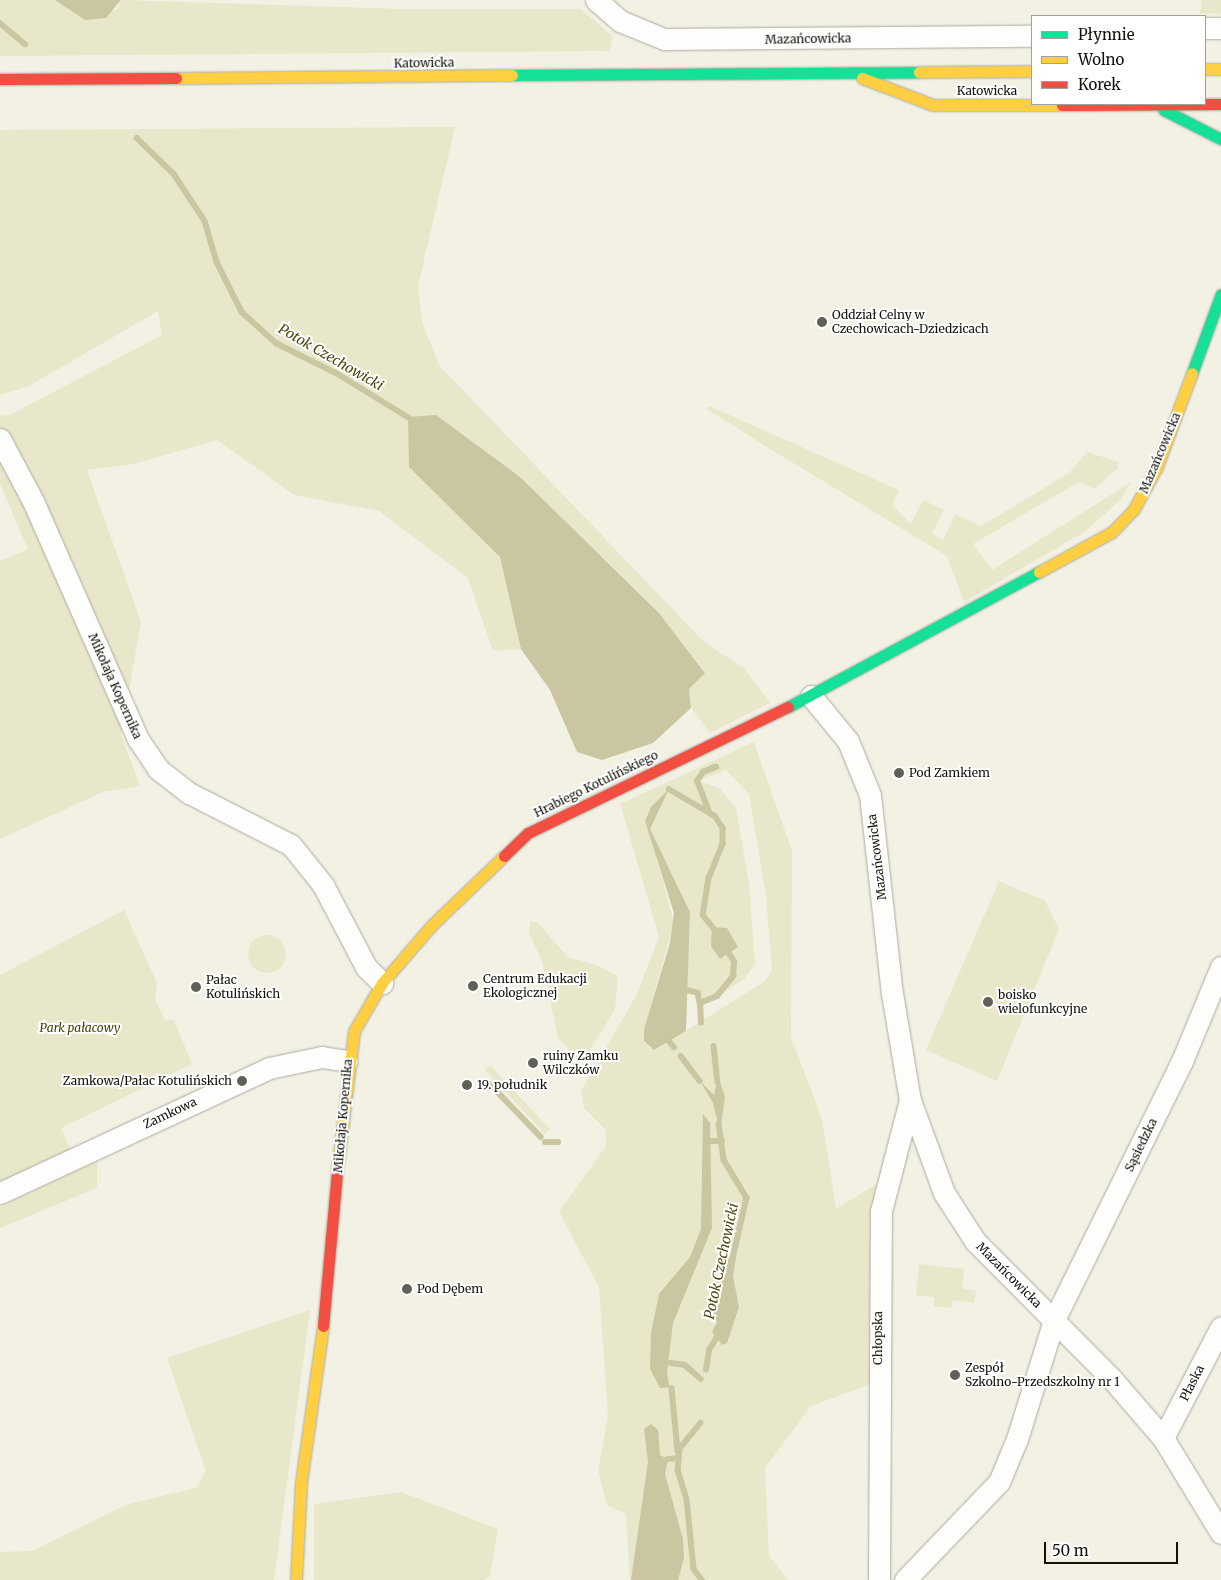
<!DOCTYPE html>
<html>
<head>
<meta charset="utf-8">
<style>
  body { margin:0 }
  #map { position:relative; width:1221px; height:1580px; overflow:hidden; background:#f2f1e4; font-family:Merriweather,serif }
  div>[style] { position:absolute }
  .green>* { inset:0; background:#e9e7ca; transform-origin:0 0 }
  .round { border-radius:50% }
  .water>* { inset:0; background:#c9c6a1 }
  .stream>* { height:5.5px; margin:-2.75px; padding:0 2.75px; transform-origin:2.75px; border-radius:2.75px; background:#c9c6a1 }
  .roads { filter:drop-shadow(0 0 1px #aaaaa0) drop-shadow(0 0 1px #aaaaa0) }
  .street>* { height:21px; margin:-10.5px; padding:0 10.5px; transform-origin:10.5px; border-radius:10.5px; background:#fdfdfb }
  .fast>* { height:11px; margin:-5.5px; padding:0 5.5px; transform-origin:5.5px; border-radius:5.5px; background:#16e098 }
  .slow>* { height:11px; margin:-5.5px; padding:0 5.5px; transform-origin:5.5px; border-radius:5.5px; background:#ffcf43 }
  .jam>* { height:11px; margin:-5.5px; padding:0 5.5px; transform-origin:5.5px; border-radius:5.5px; background:#f24e42 }
  .dots>* { width:14px; height:14px; translate:-50% -50%; box-sizing:border-box; border:2px solid #fff; border-radius:50% }
  span { translate:-50% -50%; white-space:nowrap; text-align:center; line-height:1.15; -webkit-text-stroke:4px #fff; paint-order:stroke }
  .street-label { font-size:12px; color:#13120a }
  .poi-label { font-size:12px; color:#13120a }
  .left { translate:0 -50%; text-align:left }
  .right { translate:-100% -50%; text-align:right }
  .park-label { font-size:12px; color:#443f01; font-style:italic }
  .water-label { font-size:14px; color:#4b460b; font-style:italic }
  .legend { position:absolute; left:1031px; top:15px; width:175px; height:90px; box-sizing:border-box; background:#fff; border:1px solid #a1a09d; margin:0; padding:6px 9px; list-style:none; font-size:15px; color:#13120a }
  .legend li { display:flex; align-items:center; gap:10px; height:25px }
  .legend b { width:25px; border:1px solid #a1a09d }
  .scale { position:absolute; left:1044px; top:1542px; width:134px; height:22px; box-sizing:border-box; border:2px solid #13120a; border-top:0; padding-left:6px; font-size:15px; line-height:18px; white-space:nowrap; color:#13120a; -webkit-text-stroke:4px #fff; paint-order:stroke }
</style>
</head>
<body>
<div id="map">
  <div class="green">
    <i style="clip-path:polygon(0 0,55px 0,85px 20px,117px 9px,121px 0,404px 9px,581px 9px,612px 36px,610px 51px,0 56px)"></i>
    <i style="clip-path:polygon(1202px 0,1221px 0,1221px 14px,1200px 13px)"></i>
    <i style="clip-path:polygon(455px 127px,418px 286px,422px 322px,439px 365px,704px 642px,744px 668px,770px 703px,710px 733px,691px 708px,689px 689px,705px 672px,659px 613px,604px 558px,409px 467px,501px 557px,521px 649px,493px 651px,468px 578px,379px 511px,294px 495px,217px 440px,133px 464px,87px 470px,141px 622px,121px 734px,140px 786px,103px 792px,0 839px,0 561px,28px 549px,0 484px,0 415px,8px 416px,162px 335px,158px 311px,29px 386px,0 395px,0 130px)"></i>
    <i style="clip-path:polygon(709px 406px,899px 490px,892px 505px,911px 524px,923px 500px,944px 510px,932px 533px,943px 540px,955px 514px,981px 526px,1069px 473px,1087px 452px,1119px 462px,1118px 468px,1094px 489px,1079px 482px,973px 544px,992px 570px,1131px 482px,1122px 498px,1086px 531px,964px 602px,947px 556px,765px 446px,707px 409px)"></i>
    <i style="clip-path:polygon(evenodd,754px 742px,792px 851px,791px 1037px,822px 1119px,836px 1209px,881px 1181px,871px 1384px,811px 1406px,765px 1468px,769px 1556px,788px 1580px,630px 1580px,626px 1514px,607px 1505px,598px 1470px,608px 1416px,599px 1287px,559px 1212px,606px 1146px,606px 1130px,584px 1108px,581px 1091px,637px 994px,659px 936px,620px 804px,754px 742px,726px 770px,749px 794px,766px 896px,772px 970px,765px 981px,657px 1049px,650px 1048px,644px 1041px,644px 1029px,674px 923px,646px 815px,667px 791px,649px 829px,690px 912px,687px 990px,698px 993px,700px 1003px,713px 1000px,744px 979px,755px 964px,749px 884px,736px 808px,719px 788px,698px 781px,726px 770px)"></i>
    <i style="clip-path:polygon(999px 881px,1045px 901px,1059px 929px,997px 1081px,926px 1050px)"></i>
    <i style="clip-path:polygon(124px 910px,157px 983px,155px 999px,165px 1020px,174px 1020px,192px 1064px,61px 1128px,71px 1152px,0 1184px,0 975px)"></i>
    <i style="clip-path:polygon(530px 922px,537px 922px,568px 957px,597px 965px,618px 976px,615px 1010px,585px 1057px,576px 1057px,558px 1038px,542px 962px,529px 932px)"></i>
    <i class="round" style="left:248px;top:935px;width:38px;height:38px"></i>
    <i style="left:490px;top:1065px;width:88px;height:7px;rotate:47deg"></i>
    <i style="clip-path:polygon(97px 1161px,97px 1188px,0 1228px,0 1207px)"></i>
    <i style="clip-path:polygon(919px 1264px,964px 1269px,962px 1288px,976px 1291px,974px 1303px,953px 1300px,951px 1308px,934px 1306px,934px 1297px,916px 1295px)"></i>
    <i style="clip-path:polygon(310px 1310px,274px 1580px,0 1580px,0 1552px,32px 1551px,128px 1504px,196px 1488px,206px 1471px,167px 1358px)"></i>
    <i style="clip-path:polygon(401px 1492px,498px 1529px,490px 1576px,484px 1580px,314px 1580px,314px 1504px)"></i>
  </div>
  <div class="water">
    <i style="clip-path:polygon(55px 0,121px 0,106px 18px,85px 20px)"></i>
    <i style="clip-path:polygon(436px 415px,520px 477px,659px 613px,705px 673px,689px 689px,691px 708px,653px 743px,602px 760px,577px 752px,550px 690px,521px 649px,500px 557px,409px 467px,408px 417px)"></i>
    <i style="clip-path:polygon(669px 789px,650px 829px,690px 912px,686px 1031px,654px 1050px,644px 1041px,644px 1029px,670px 943px,674px 913px,645px 821px,651px 807px)"></i>
    <i style="clip-path:polygon(712px 927px,727px 928px,738px 947px,720px 959px,711px 946px)"></i>
    <i style="clip-path:polygon(718px 1076px,725px 1097px,720px 1132px,713px 1103px,700px 1081px,714px 1095px)"></i>
    <i style="clip-path:polygon(703px 1114px,710px 1123px,712px 1228px,673px 1323px,667px 1373px,669px 1385px,674px 1387px,660px 1388px,650px 1369px,651px 1333px,659px 1294px,690px 1257px,701px 1229px)"></i>
    <i style="clip-path:polygon(730px 1256px,736px 1258px,733px 1276px,739px 1307px,727px 1343px,722px 1345px,712px 1332px,717px 1322px,707px 1305px,720px 1303px,717px 1281px)"></i>
    <i style="clip-path:polygon(651px 1424px,658px 1430px,660px 1455px,668px 1459px,665px 1474px,683px 1539px,684px 1558px,678px 1580px,631px 1580px,648px 1462px,644px 1429px)"></i>
  </div>
  <div class="stream">
    <i style="left:0;top:23px;width:33px;rotate:40deg"></i>
    <i style="left:137px;top:138px;width:52px;rotate:44.2deg"></i>
    <i style="left:174px;top:174px;width:56px;rotate:56.6deg"></i>
    <i style="left:205px;top:221px;width:43px;rotate:73.7deg"></i>
    <i style="left:217px;top:262px;width:56px;rotate:63.4deg"></i>
    <i style="left:242px;top:312px;width:46px;rotate:42.4deg"></i>
    <i style="left:276px;top:343px;width:69px;rotate:26.6deg"></i>
    <i style="left:338px;top:374px;width:82px;rotate:31.6deg"></i>
    <i style="left:669px;top:789px;width:53px;rotate:30.4deg"></i>
    <i style="left:715px;top:816px;width:14px;rotate:56deg"></i>
    <i style="left:723px;top:828px;width:16px;rotate:90deg"></i>
    <i style="left:723px;top:844px;width:37px;rotate:112deg"></i>
    <i style="left:709px;top:878px;width:37px;rotate:99deg"></i>
    <i style="left:703px;top:915px;width:22px;rotate:51deg"></i>
    <i style="left:709px;top:812px;width:33px;rotate:-111deg"></i>
    <i style="left:697px;top:781px;width:11px;rotate:-56deg"></i>
    <i style="left:703px;top:772px;width:14px;rotate:-21deg"></i>
    <i style="left:716px;top:767px;width:5px;rotate:158deg"></i>
    <i style="left:687px;top:990px;width:11px;rotate:15deg"></i>
    <i style="left:698px;top:993px;width:10px;rotate:79deg"></i>
    <i style="left:701px;top:1023px;width:20px;rotate:-93deg"></i>
    <i style="left:700px;top:1003px;width:18px;rotate:-22deg"></i>
    <i style="left:717px;top:996px;width:26px;rotate:-51deg"></i>
    <i style="left:733px;top:976px;width:14px;rotate:-86deg"></i>
    <i style="left:734px;top:962px;width:17px;rotate:-121deg"></i>
    <i style="left:669px;top:1041px;width:8px;rotate:50deg"></i>
    <i style="left:714px;top:1046px;width:36px;rotate:84deg"></i>
    <i style="left:681px;top:1056px;width:31px;rotate:53deg"></i>
    <i style="left:491px;top:1085px;width:72px;rotate:46.1deg"></i>
    <i style="left:719px;top:1124px;width:36px;rotate:82deg"></i>
    <i style="left:724px;top:1160px;width:44px;rotate:58.8deg"></i>
    <i style="left:747px;top:1198px;width:67px;rotate:103deg"></i>
    <i style="left:708px;top:1141px;width:14px"></i>
    <i style="left:545px;top:1142px;width:13px"></i>
    <i style="left:671px;top:1363px;width:14px;rotate:8deg"></i>
    <i style="left:685px;top:1365px;width:21px;rotate:41deg"></i>
    <i style="left:706px;top:1370px;width:20px;rotate:-81deg"></i>
    <i style="left:709px;top:1350px;width:19px;rotate:-58deg"></i>
    <i style="left:672px;top:1388px;width:64px;rotate:84.6deg"></i>
    <i style="left:701px;top:1423px;width:33px;rotate:129deg"></i>
    <i style="left:680px;top:1449px;width:21px;rotate:95deg"></i>
    <i style="left:678px;top:1470px;width:30px;rotate:73deg"></i>
    <i style="left:687px;top:1499px;width:70px;rotate:84.3deg"></i>
    <i style="left:694px;top:1569px;width:14px;rotate:54deg"></i>
    <i style="left:668px;top:1459px;width:11px;rotate:-5deg"></i>
  </div>
  <div class="roads">
    <div class="street">
      <i style="left:596px;top:0;width:32px;rotate:41deg"></i>
      <i style="left:620px;top:21px;width:48px;rotate:22.2deg"></i>
      <i style="left:664px;top:39px;width:368px;rotate:-0.5deg"></i>
      <i style="left:1205px;top:28px;width:16px"></i>
      <i style="left:0;top:439px;width:70px;rotate:62deg"></i>
      <i style="left:33px;top:501px;width:260px;rotate:66.2deg"></i>
      <i style="left:138px;top:739px;width:36px;rotate:56deg"></i>
      <i style="left:158px;top:769px;width:39px;rotate:38deg"></i>
      <i style="left:189px;top:793px;width:114px;rotate:27deg"></i>
      <i style="left:291px;top:845px;width:51px;rotate:51.3deg"></i>
      <i style="left:323px;top:885px;width:93px;rotate:62.3deg"></i>
      <i style="left:366px;top:967px;width:23px;rotate:45deg"></i>
      <i style="left:811px;top:696px;width:58px;rotate:50.6deg"></i>
      <i style="left:848px;top:741px;width:58px;rotate:67.8deg"></i>
      <i style="left:870px;top:795px;width:199px;rotate:83.7deg"></i>
      <i style="left:892px;top:993px;width:109px;rotate:80.5deg"></i>
      <i style="left:910px;top:1100px;width:99px;rotate:69.9deg"></i>
      <i style="left:944px;top:1193px;width:57px;rotate:57.1deg"></i>
      <i style="left:975px;top:1241px;width:194px;rotate:45.2deg"></i>
      <i style="left:1112px;top:1379px;width:78px;rotate:49.2deg"></i>
      <i style="left:1163px;top:1438px;width:111px;rotate:58.6deg"></i>
      <i style="left:0;top:1193px;width:297px;rotate:-24.9deg"></i>
      <i style="left:269px;top:1068px;width:54px;rotate:-11.7deg"></i>
      <i style="left:322px;top:1057px;width:25px;rotate:9deg"></i>
      <i style="left:1163px;top:1438px;width:125px;rotate:-62.4deg"></i>
      <i style="left:879px;top:1580px;width:369px;rotate:-89.7deg"></i>
      <i style="left:881px;top:1211px;width:115px;rotate:-75.4deg"></i>
      <i style="left:905px;top:1580px;width:136px;rotate:-46.2deg"></i>
      <i style="left:999px;top:1482px;width:47px;rotate:-67.3deg"></i>
      <i style="left:1017px;top:1439px;width:125px;rotate:-72.7deg"></i>
      <i style="left:1054px;top:1320px;width:289px;rotate:-63.7deg"></i>
      <i style="left:1182px;top:1061px;width:102px;rotate:-67.5deg"></i>
    </div>
    <div class="fast">
      <i style="left:512px;top:75px;width:407px;rotate:-0.4deg"></i>
      <i style="left:1164px;top:110px;width:64px;rotate:27deg"></i>
      <i style="left:1192px;top:373px;width:84px;rotate:-69.8deg"></i>
      <i style="left:788px;top:707px;width:285px;rotate:-28.3deg"></i>
    </div>
    <div class="slow">
      <i style="left:1205px;top:69px;width:16px"></i>
      <i style="left:919px;top:72px;width:113px;rotate:-0.5deg"></i>
      <i style="left:176px;top:78px;width:336px;rotate:-0.5deg"></i>
      <i style="left:862px;top:78px;width:76px;rotate:20.8deg"></i>
      <i style="left:933px;top:105px;width:129px"></i>
      <i style="left:1039px;top:572px;width:83px;rotate:-28.7deg"></i>
      <i style="left:1112px;top:532px;width:32px;rotate:-46deg"></i>
      <i style="left:1134px;top:509px;width:48px;rotate:-61.3deg"></i>
      <i style="left:1157px;top:467px;width:100px;rotate:-69.6deg"></i>
      <i style="left:338px;top:1162px;width:132px;rotate:-83deg"></i>
      <i style="left:354px;top:1031px;width:56px;rotate:-59.7deg"></i>
      <i style="left:382px;top:983px;width:77px;rotate:-49.2deg"></i>
      <i style="left:432px;top:925px;width:100px;rotate:-43.8deg"></i>
      <i style="left:296px;top:1580px;width:97px;rotate:-87deg"></i>
      <i style="left:301px;top:1483px;width:159px;rotate:-82deg"></i>
    </div>
    <div class="jam">
      <i style="left:0;top:79px;width:176px;rotate:-0.3deg"></i>
      <i style="left:1062px;top:105px;width:159px;rotate:-0.4deg"></i>
      <i style="left:504px;top:856px;width:33px;rotate:-44deg"></i>
      <i style="left:528px;top:833px;width:289px;rotate:-25.9deg"></i>
      <i style="left:323px;top:1326px;width:165px;rotate:-84.8deg"></i>
    </div>
  </div>
  <div class="dots">
    <i style="left:822px;top:322px;background:#616056"></i>
    <i style="left:899px;top:773px;background:#616056"></i>
    <i style="left:473px;top:986px;background:#616056"></i>
    <i style="left:196px;top:987px;background:#616056"></i>
    <i style="left:988px;top:1002px;background:#616056"></i>
    <i style="left:533px;top:1063px;background:#616056"></i>
    <i style="left:242px;top:1081px;background:#616056"></i>
    <i style="left:467px;top:1085px;background:#616056"></i>
    <i style="left:407px;top:1289px;background:#616056"></i>
    <i style="left:955px;top:1375px;background:#616056"></i>
  </div>
  <div class="street-label">
    <span style="left:808px;top:39px;rotate:-1deg">Mazańcowicka</span>
    <span style="left:424px;top:63px;rotate:-1deg">Katowicka</span>
    <span style="left:987px;top:91px">Katowicka</span>
    <span style="left:1160px;top:453px;rotate:-67deg">Mazańcowicka</span>
    <span style="left:115px;top:686px;rotate:66deg">Mikołaja Kopernika</span>
    <span style="left:596px;top:784px;rotate:-26deg">Hrabiego Kotulińskiego</span>
    <span style="left:877px;top:857px;rotate:-97deg">Mazańcowicka</span>
    <span style="left:170px;top:1113px;rotate:-25deg">Zamkowa</span>
    <span style="left:343px;top:1116px;rotate:-85deg">Mikołaja Kopernika</span>
    <span style="left:1141px;top:1145px;rotate:-64deg">Sąsiedzka</span>
    <span style="left:1009px;top:1275px;rotate:45deg">Mazańcowicka</span>
    <span style="left:878px;top:1338px;rotate:-90deg">Chłopska</span>
    <span style="left:1192px;top:1383px;rotate:-63deg">Płaska</span>
  </div>
  <div class="poi-label">
    <span class="left" style="left:832px;top:322px">Oddział Celny w<br>Czechowicach-Dziedzicach</span>
    <span class="left" style="left:909px;top:773px">Pod Zamkiem</span>
    <span class="left" style="left:483px;top:986px">Centrum Edukacji<br>Ekologicznej</span>
    <span class="left" style="left:206px;top:987px">Pałac<br>Kotulińskich</span>
    <span class="left" style="left:998px;top:1002px">boisko<br>wielofunkcyjne</span>
    <span class="left" style="left:543px;top:1063px">ruiny Zamku<br>Wilczków</span>
    <span class="right" style="left:232px;top:1081px">Zamkowa/Pałac Kotulińskich</span>
    <span class="left" style="left:477px;top:1085px">19. południk</span>
    <span class="left" style="left:417px;top:1289px">Pod Dębem</span>
    <span class="left" style="left:965px;top:1375px">Zespół<br>Szkolno-Przedszkolny nr 1</span>
  </div>
  <div class="park-label">
    <span style="left:80px;top:1028px">Park pałacowy</span>
  </div>
  <div class="water-label">
    <span style="left:331px;top:357px;rotate:30deg">Potok Czechowicki</span>
    <span style="left:721px;top:1261px;rotate:-78deg">Potok Czechowicki</span>
  </div>
  <ul class="legend">
  <li><b style="height:6px;background:#16e098"></b>Płynnie</li>
  <li><b style="height:6px;background:#ffcf43"></b>Wolno</li>
  <li><b style="height:6px;background:#f24e42"></b>Korek</li>
  </ul>
  <div class="scale">50 m</div>
</div>
</body>
</html>
